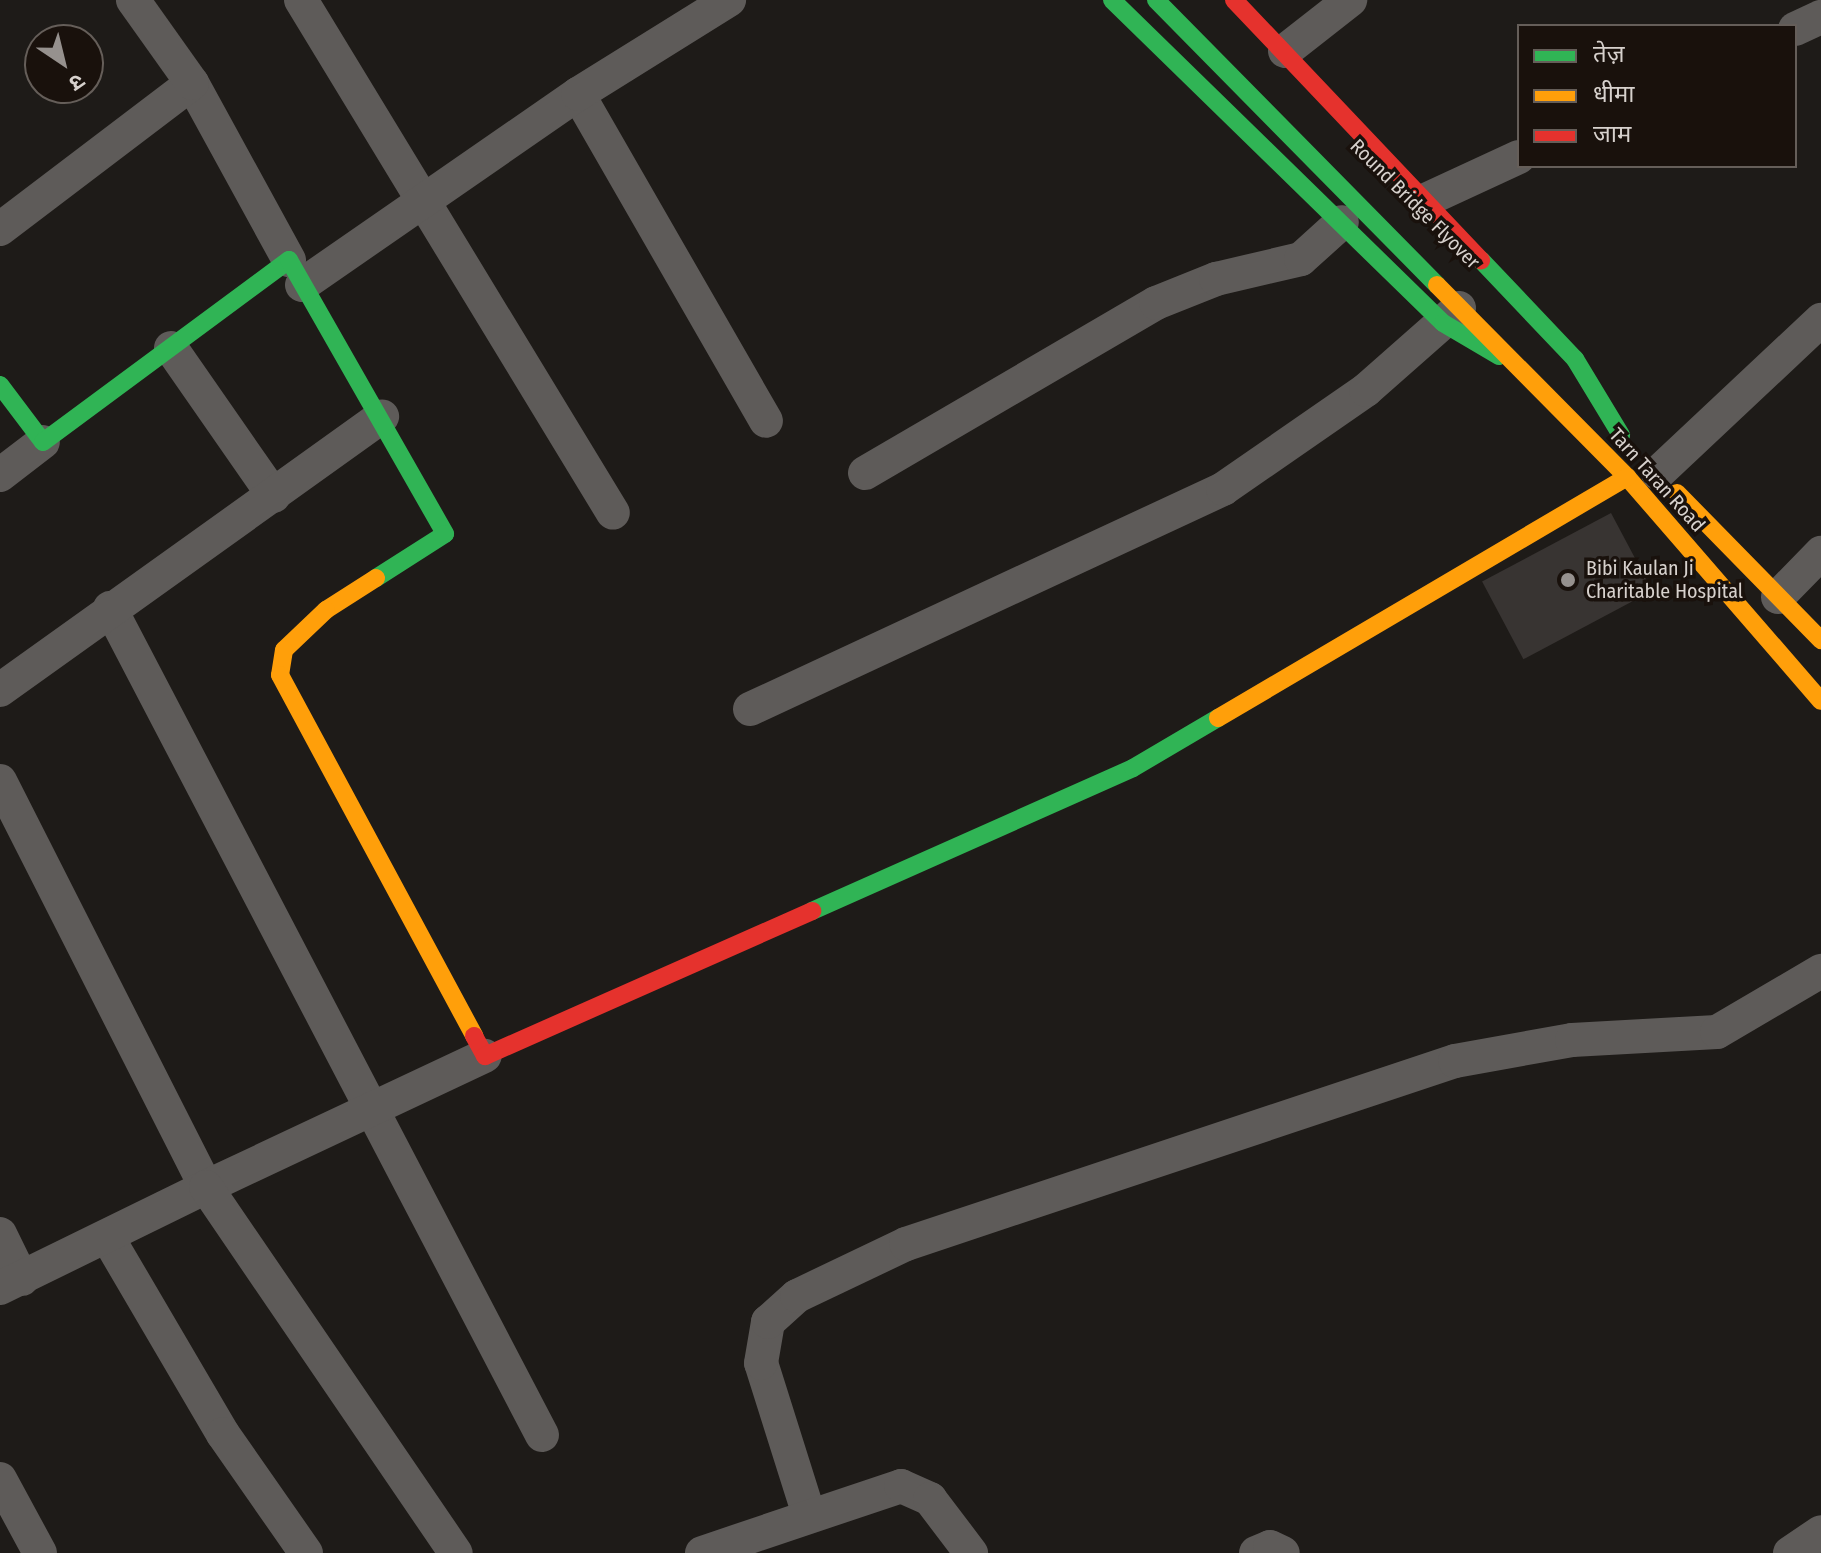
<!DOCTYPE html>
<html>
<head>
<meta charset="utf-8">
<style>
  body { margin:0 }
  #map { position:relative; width:1821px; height:1553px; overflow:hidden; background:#1e1b18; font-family:"Fira Sans Condensed","Noto Sans Devanagari",sans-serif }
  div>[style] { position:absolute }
  .building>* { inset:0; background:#383432; transform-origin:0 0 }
  .street>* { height:34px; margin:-17px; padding:0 17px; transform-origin:17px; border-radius:17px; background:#5e5b59 }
  .fast>* { height:18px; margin:-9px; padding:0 9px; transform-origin:9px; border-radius:9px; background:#30b455 }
  .slow>* { height:18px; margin:-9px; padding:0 9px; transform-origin:9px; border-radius:9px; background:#ff9f0a }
  .jam>* { height:18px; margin:-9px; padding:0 9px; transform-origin:9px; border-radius:9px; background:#e5322d }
  .dots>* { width:22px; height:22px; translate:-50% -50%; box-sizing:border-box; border:4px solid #19110c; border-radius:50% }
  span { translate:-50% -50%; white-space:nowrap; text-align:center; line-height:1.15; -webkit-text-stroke:7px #19110c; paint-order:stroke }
  .street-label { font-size:20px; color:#d7d1cd }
  .poi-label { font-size:20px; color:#d7d1cd }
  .left { translate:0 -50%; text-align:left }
  .legend { position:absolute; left:1517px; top:24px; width:280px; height:144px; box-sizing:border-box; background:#19110c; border:2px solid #655e59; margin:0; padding:10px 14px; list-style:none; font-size:24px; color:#d7d1cd }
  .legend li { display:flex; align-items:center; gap:16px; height:40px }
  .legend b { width:40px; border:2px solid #655e59 }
  .north { position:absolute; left:24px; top:24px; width:80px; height:80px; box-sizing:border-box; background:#19110c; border:2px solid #655e59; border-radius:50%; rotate:145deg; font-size:22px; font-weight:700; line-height:32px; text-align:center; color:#d7d1cd }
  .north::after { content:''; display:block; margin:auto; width:28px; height:36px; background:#96918e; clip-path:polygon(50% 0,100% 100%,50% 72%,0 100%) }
</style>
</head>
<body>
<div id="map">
  <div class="building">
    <i style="left:1611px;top:513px;width:88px;height:146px;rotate:62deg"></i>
  </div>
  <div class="street">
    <i style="left:301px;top:0;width:600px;rotate:58.69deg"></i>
    <i style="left:1795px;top:29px;width:29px;rotate:-25deg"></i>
    <i style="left:1285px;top:51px;width:83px;rotate:-38.1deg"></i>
    <i style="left:192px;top:83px;width:202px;rotate:61.3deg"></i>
    <i style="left:578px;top:94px;width:377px;rotate:60.1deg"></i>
    <i style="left:1428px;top:199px;width:100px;rotate:-24.8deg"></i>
    <i style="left:0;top:229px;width:241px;rotate:-37.2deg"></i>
    <i style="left:192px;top:83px;width:102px;rotate:-125.4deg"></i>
    <i style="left:302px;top:285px;width:336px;rotate:-34.7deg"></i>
    <i style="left:578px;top:94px;width:178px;rotate:-31.9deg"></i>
    <i style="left:171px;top:348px;width:180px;rotate:55.2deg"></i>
    <i style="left:865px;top:473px;width:337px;rotate:-30.3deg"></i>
    <i style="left:1156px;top:303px;width:65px;rotate:-21.8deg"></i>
    <i style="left:1216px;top:279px;width:87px;rotate:-13.2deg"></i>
    <i style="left:1301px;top:259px;width:55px;rotate:-42.1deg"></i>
    <i style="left:1658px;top:473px;width:224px;rotate:-43.2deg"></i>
    <i style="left:0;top:475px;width:54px;rotate:-37.5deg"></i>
    <i style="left:1778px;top:597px;width:62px;rotate:-45.7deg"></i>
    <i style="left:110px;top:608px;width:933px;rotate:62.42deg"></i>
    <i style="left:0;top:690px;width:470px;rotate:-35.6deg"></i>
    <i style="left:750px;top:709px;width:522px;rotate:-24.94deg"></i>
    <i style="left:1223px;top:489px;width:174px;rotate:-34.7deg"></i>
    <i style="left:1366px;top:390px;width:124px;rotate:-41.4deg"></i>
    <i style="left:0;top:781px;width:455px;rotate:63.1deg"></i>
    <i style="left:206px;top:1187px;width:308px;rotate:-25.2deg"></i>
    <i style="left:0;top:1234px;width:50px;rotate:63.9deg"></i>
    <i style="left:108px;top:1238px;width:227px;rotate:59.6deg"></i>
    <i style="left:223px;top:1434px;width:145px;rotate:55.1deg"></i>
    <i style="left:0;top:1288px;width:229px;rotate:-26.1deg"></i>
    <i style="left:206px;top:1187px;width:443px;rotate:55.7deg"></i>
    <i style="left:0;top:1479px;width:84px;rotate:61.6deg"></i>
    <i style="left:809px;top:1515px;width:159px;rotate:-107.5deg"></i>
    <i style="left:761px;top:1363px;width:42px;rotate:-80.3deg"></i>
    <i style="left:768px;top:1322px;width:39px;rotate:-42deg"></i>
    <i style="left:797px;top:1296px;width:121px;rotate:-25.5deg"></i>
    <i style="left:906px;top:1244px;width:579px;rotate:-18.43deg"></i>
    <i style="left:1455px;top:1061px;width:119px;rotate:-10.2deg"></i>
    <i style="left:1572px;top:1040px;width:145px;rotate:-3.2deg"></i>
    <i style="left:1717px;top:1032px;width:121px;rotate:-30.4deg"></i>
    <i style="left:702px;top:1553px;width:210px;rotate:-18.6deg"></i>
    <i style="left:901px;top:1486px;width:32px;rotate:24deg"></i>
    <i style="left:930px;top:1499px;width:68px;rotate:52.8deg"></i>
    <i style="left:1256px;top:1553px;width:15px;rotate:-23deg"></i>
    <i style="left:1270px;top:1547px;width:14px;rotate:25deg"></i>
    <i style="left:1790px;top:1553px;width:37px;rotate:-34deg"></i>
  </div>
  <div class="fast">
    <i style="left:1112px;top:0;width:462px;rotate:44.3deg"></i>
    <i style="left:1443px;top:323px;width:65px;rotate:30.5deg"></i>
    <i style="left:1156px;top:0;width:400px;rotate:45.4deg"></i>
    <i style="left:1481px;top:260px;width:137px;rotate:46.5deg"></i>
    <i style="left:1575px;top:359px;width:89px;rotate:58.8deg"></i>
    <i style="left:0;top:385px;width:71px;rotate:53deg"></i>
    <i style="left:43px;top:442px;width:306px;rotate:-36.5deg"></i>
    <i style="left:289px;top:260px;width:315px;rotate:60.3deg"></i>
    <i style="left:445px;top:534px;width:82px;rotate:147.5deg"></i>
    <i style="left:812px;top:911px;width:351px;rotate:-24deg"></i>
    <i style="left:1133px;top:768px;width:99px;rotate:-30.5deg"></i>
  </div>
  <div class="slow">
    <i style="left:1437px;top:285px;width:270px;rotate:45.3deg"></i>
    <i style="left:1627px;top:477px;width:296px;rotate:49.1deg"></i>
    <i style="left:1677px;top:493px;width:206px;rotate:45.6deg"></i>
    <i style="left:376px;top:578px;width:59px;rotate:147.4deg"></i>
    <i style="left:326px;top:610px;width:58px;rotate:136.4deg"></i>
    <i style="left:284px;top:650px;width:25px;rotate:99deg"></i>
    <i style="left:280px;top:675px;width:410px;rotate:61.7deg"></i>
    <i style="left:1218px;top:718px;width:475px;rotate:-30.5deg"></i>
  </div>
  <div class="jam">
    <i style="left:1234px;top:0;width:359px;rotate:46.5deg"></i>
    <i style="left:474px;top:1036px;width:23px;rotate:61deg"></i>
    <i style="left:485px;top:1056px;width:358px;rotate:-23.9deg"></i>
  </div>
  <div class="dots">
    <i style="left:1568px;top:580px;background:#96918e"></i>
  </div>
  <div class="street-label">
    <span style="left:1415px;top:204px;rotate:45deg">Round Bridge Flyover</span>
    <span style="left:1657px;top:480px;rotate:48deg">Tarn Taran Road</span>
  </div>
  <div class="poi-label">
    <span class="left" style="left:1586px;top:580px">Bibi Kaulan Ji<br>Charitable Hospital</span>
  </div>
  <ul class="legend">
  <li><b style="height:10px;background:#30b455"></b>तेज़</li>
  <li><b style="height:10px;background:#ff9f0a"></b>धीमा</li>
  <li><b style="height:10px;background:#e5322d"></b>जाम</li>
  </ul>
  <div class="north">उ</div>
</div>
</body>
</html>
